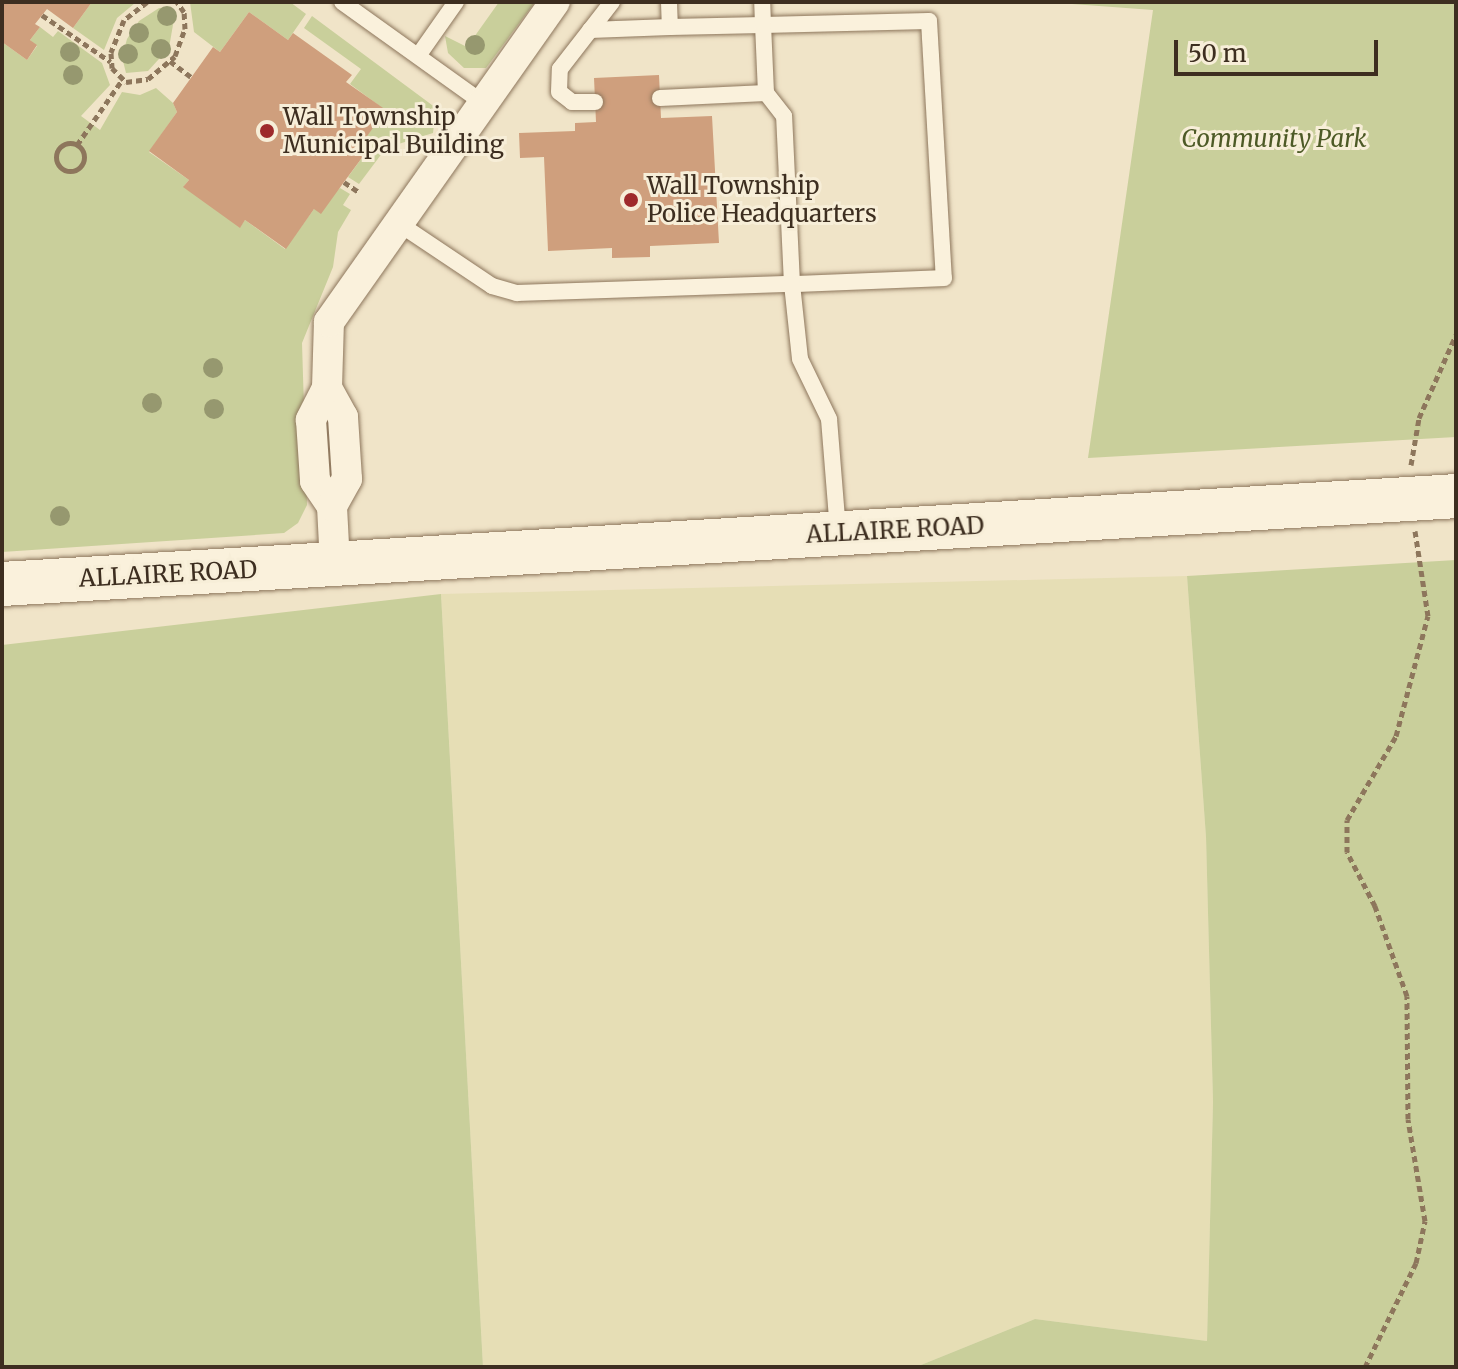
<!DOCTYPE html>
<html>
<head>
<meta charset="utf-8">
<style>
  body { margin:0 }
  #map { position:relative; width:1458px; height:1369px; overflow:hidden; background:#f0e4c8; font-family:Merriweather,serif }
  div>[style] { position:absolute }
  .farmland>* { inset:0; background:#e6deb5 }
  .green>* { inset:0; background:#c9cf9b }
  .building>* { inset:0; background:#cf9f7d }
  .path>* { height:5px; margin-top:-2.5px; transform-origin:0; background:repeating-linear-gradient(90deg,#8d765c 0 6px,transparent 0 10px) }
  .path>.ring { margin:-2.5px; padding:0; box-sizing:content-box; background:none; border:5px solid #8d765c; border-radius:50% }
  .roads { filter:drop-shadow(0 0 2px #8d765c) drop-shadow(0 0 2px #8d765c) }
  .service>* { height:16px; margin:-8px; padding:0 8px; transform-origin:8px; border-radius:8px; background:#faf1dc }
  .minor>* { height:30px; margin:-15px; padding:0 15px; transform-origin:15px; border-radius:15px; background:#faf1dc }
  .secondary>* { height:44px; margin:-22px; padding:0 22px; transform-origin:22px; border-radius:22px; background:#faf1dc }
  .trees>* { width:20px; height:20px; margin:-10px; border-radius:50%; background:#96986f }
  .dots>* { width:22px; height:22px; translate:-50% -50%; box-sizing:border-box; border:4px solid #f7eed8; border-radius:50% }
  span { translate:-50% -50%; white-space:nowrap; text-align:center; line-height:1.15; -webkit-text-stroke:6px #f7eed8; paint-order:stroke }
  .poi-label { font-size:24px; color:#3d2e20 }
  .left { translate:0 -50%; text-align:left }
  .park-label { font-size:24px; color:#4d5a26; font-style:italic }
  .street-label { font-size:24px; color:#3d2e20 }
  .frame { position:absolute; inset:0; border:4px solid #3d2e20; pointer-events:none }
  .scale { position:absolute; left:1174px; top:40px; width:204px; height:36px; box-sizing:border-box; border:4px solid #3d2e20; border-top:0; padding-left:10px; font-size:24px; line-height:28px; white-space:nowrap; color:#3d2e20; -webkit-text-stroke:6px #f7eed8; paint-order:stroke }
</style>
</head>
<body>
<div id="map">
  <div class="farmland">
    <i style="clip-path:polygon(1187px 576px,1206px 837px,1213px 1102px,1207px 1341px,1035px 1319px,916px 1367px,483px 1367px,441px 594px)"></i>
  </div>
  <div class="green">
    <i style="clip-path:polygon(92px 2px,135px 3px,117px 18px,104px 50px,73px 28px)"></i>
    <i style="clip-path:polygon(190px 2px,290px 2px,306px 14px,288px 40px,249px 12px,220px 52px,194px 32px)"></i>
    <i style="clip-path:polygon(499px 2px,535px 2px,486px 68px,464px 68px,448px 53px,445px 36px,467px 47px)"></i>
    <i style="clip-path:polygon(1045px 2px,1456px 2px,1456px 437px,1088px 458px,1153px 10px)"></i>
    <i style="clip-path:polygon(159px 8px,170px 7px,175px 13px,169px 48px,148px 71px,126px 73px,122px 57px,127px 39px,139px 21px)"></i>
    <i style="clip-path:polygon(312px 16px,436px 108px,433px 133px,386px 148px,359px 184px,348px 177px,364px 155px,357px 150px,385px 110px,350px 84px,361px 69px,304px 28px)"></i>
    <i style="clip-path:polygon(40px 27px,53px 37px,58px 31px,102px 63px,110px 85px,81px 116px,100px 130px,122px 92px,140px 95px,156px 88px,173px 103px,177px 112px,149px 152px,189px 180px,184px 186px,240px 227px,245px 220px,285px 249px,314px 209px,340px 188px,350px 194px,343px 205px,351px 210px,338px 232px,333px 267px,302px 343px,307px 505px,298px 523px,284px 533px,2px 552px,2px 42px,27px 60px,37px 46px,30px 40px)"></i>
    <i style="clip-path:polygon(1456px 560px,1456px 1367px,916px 1367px,1035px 1319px,1207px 1341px,1213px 1102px,1206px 837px,1187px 576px)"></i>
    <i style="clip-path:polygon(441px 594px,483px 1367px,4px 1367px,2px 645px)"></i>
  </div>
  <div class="building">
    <i style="clip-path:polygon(2px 2px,92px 2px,73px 28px,47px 9px,35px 24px,40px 27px,30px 40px,37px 45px,27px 60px,2px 42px)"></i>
    <i style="clip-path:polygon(249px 12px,288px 40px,293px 33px,352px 75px,346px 82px,386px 110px,357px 150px,364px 155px,344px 182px,321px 214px,314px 209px,286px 249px,245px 220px,240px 228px,183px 187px,189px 180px,149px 151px,177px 112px,173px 103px,213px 47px,220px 52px)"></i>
    <i style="clip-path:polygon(659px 75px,661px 118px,712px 116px,719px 243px,650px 246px,650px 257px,612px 258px,612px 248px,548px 251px,544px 157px,520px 158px,519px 133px,575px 131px,575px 123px,596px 122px,594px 78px)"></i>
  </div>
  <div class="path">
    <i style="left:147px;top:2px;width:29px;rotate:142deg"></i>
    <i style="left:124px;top:20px;width:35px;rotate:112deg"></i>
    <i style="left:111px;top:53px;width:15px;rotate:86deg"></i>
    <i style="left:112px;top:68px;width:20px;rotate:45deg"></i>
    <i style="left:126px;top:82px;width:22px;rotate:-8deg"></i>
    <i style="left:148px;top:79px;width:35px;rotate:-40deg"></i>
    <i style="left:175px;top:56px;width:29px;rotate:-70deg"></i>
    <i style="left:185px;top:29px;width:17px;rotate:-93deg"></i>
    <i style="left:184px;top:12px;width:12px;rotate:-125deg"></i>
    <i style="left:42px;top:15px;width:83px;rotate:34.3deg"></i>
    <i style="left:170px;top:61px;width:26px;rotate:37deg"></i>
    <i class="ring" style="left:56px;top:143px;width:23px;height:23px"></i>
    <i style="left:77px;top:145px;width:79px;rotate:-55.3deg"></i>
    <i style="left:344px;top:182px;width:18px;rotate:34deg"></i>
    <i style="left:1411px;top:465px;width:48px;rotate:-80.3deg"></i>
    <i style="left:1419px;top:418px;width:91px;rotate:-66deg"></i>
    <i style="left:1365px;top:1367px;width:116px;rotate:-63.9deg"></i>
    <i style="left:1416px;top:1263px;width:43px;rotate:-77.9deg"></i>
    <i style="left:1425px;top:1221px;width:103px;rotate:-99.5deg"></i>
    <i style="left:1408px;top:1119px;width:123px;rotate:-90.5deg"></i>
    <i style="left:1407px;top:996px;width:96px;rotate:-109.6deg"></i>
    <i style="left:1375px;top:906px;width:61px;rotate:-117.4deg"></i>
    <i style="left:1347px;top:852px;width:32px;rotate:-90deg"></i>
    <i style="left:1347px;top:820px;width:97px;rotate:-59.7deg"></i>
    <i style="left:1396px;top:736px;width:124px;rotate:-75.1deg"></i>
    <i style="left:1428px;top:616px;width:86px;rotate:-98.7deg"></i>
  </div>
  <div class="roads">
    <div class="service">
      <i style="left:342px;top:2px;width:173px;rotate:35.6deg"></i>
      <i style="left:669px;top:2px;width:25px;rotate:88deg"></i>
      <i style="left:670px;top:27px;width:93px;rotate:-1.2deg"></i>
      <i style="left:763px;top:25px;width:166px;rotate:-1.4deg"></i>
      <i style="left:929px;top:21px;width:257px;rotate:86.7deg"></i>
      <i style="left:944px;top:278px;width:152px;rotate:177.7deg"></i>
      <i style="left:792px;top:284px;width:168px;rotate:-92.7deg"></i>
      <i style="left:784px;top:116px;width:29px;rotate:-128deg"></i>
      <i style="left:766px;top:93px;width:68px;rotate:-92.5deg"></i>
      <i style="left:763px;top:25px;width:23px;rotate:-92deg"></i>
      <i style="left:590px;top:30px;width:80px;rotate:-2.1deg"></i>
      <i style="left:418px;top:56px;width:66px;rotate:-54.9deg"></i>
      <i style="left:660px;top:98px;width:106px;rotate:-2.7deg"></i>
      <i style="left:595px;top:102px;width:23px;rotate:180deg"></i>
      <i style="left:572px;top:102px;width:16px;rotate:-142deg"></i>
      <i style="left:559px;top:92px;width:23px;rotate:-88deg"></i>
      <i style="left:560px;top:69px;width:85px;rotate:-52.2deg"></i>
      <i style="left:398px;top:223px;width:113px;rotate:33.8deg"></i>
      <i style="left:492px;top:286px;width:26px;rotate:16deg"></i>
      <i style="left:517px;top:293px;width:275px;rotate:-1.9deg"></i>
      <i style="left:792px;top:284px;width:75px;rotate:83.9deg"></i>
      <i style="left:800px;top:359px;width:67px;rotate:64.2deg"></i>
      <i style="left:829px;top:419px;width:112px;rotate:85.4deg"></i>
    </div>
    <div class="minor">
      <i style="left:327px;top:388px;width:36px;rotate:117deg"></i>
      <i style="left:311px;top:420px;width:61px;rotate:86.2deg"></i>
      <i style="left:315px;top:481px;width:30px;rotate:56deg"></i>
      <i style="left:335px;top:564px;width:58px;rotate:-93deg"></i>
      <i style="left:332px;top:506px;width:31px;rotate:-61deg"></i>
      <i style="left:347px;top:479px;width:62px;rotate:-93.7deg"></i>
      <i style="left:343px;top:417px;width:33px;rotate:-119deg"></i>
      <i style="left:327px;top:388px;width:66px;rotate:-88.3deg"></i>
      <i style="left:329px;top:322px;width:392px;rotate:-54.8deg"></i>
    </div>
    <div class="secondary">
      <i style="left:2px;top:584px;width:1457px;rotate:-3.46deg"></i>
    </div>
  </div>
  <div class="trees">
    <i style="left:167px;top:16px"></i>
    <i style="left:139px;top:33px"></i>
    <i style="left:475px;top:45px"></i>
    <i style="left:161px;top:49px"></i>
    <i style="left:70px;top:52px"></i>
    <i style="left:128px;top:54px"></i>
    <i style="left:73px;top:75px"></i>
    <i style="left:213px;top:368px"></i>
    <i style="left:152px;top:403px"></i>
    <i style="left:214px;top:409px"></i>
    <i style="left:60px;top:516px"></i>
  </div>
  <div class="dots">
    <i style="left:267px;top:131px;background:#9e2a2b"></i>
    <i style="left:631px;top:200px;background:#9e2a2b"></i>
  </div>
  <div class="poi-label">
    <span class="left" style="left:283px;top:131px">Wall Township<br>Municipal Building</span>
    <span class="left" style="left:647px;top:200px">Wall Township<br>Police Headquarters</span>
  </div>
  <div class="park-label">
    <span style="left:1274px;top:139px">Community Park</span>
  </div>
  <div class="street-label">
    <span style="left:895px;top:530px;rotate:-3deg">ALLAIRE ROAD</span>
    <span style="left:168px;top:574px;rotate:-3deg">ALLAIRE ROAD</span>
  </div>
  <div class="frame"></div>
  <div class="scale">50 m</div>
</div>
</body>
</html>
